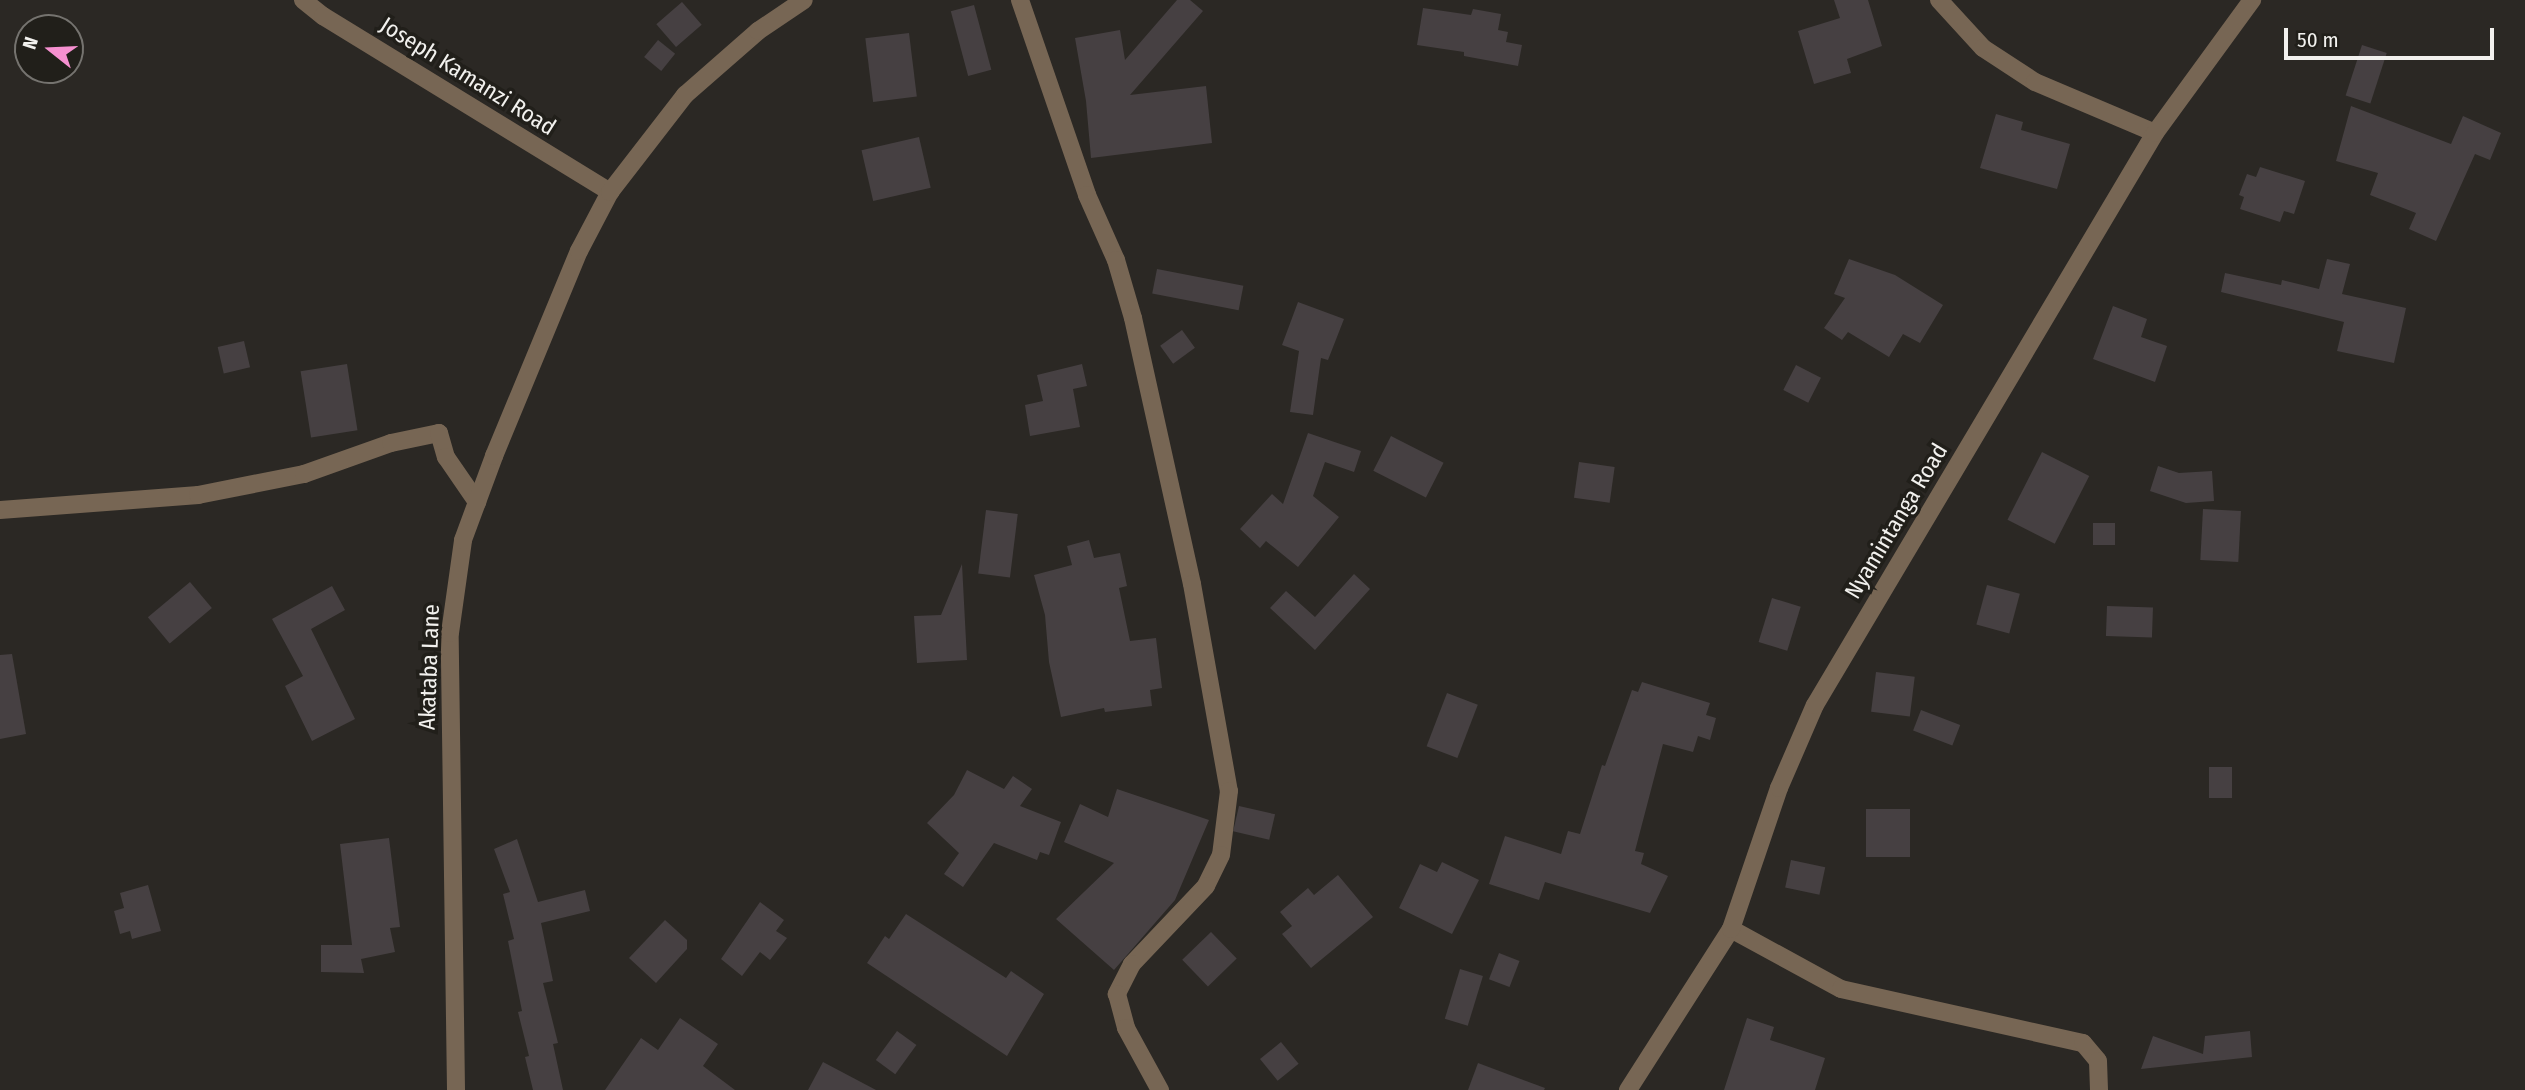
<!DOCTYPE html>
<html>
<head>
<meta charset="utf-8">
<style>
  body { margin:0 }
  #map { position:relative; width:2525px; height:1090px; overflow:hidden; background:#2b2824; font-family:"Fira Sans Condensed",sans-serif }
  div>[style] { position:absolute }
  .building>* { inset:0; background:#464042; transform-origin:0 0 }
  .street>* { height:18px; margin:-9px; padding:0 9px; transform-origin:9px; border-radius:9px; background:#776654 }
  span { translate:-50% -50%; white-space:nowrap; text-align:center; line-height:1.15; -webkit-text-stroke:7px #211f1a; paint-order:stroke }
  .street-label { font-size:23px; color:#f2f1ee }
  .north { position:absolute; left:14px; top:14px; width:70px; height:70px; box-sizing:border-box; background:#211f1a; border:2px solid #75736f; border-radius:50%; rotate:288deg; font-size:19px; font-weight:700; line-height:28px; text-align:center; color:#f2f1ee }
  .north::after { content:''; display:block; margin:auto; width:24px; height:32px; background:#f690d0; clip-path:polygon(50% 0,100% 100%,50% 72%,0 100%) }
  .scale { position:absolute; left:2284px; top:28px; width:210px; height:32px; box-sizing:border-box; border:4px solid #f2f1ee; border-top:0; padding-left:9px; font-size:21px; line-height:24px; white-space:nowrap; color:#f2f1ee; -webkit-text-stroke:5px #211f1a; paint-order:stroke }
</style>
</head>
<body>
<div id="map">
  <div class="building">
    <i style="clip-path:polygon(1177px 0,1190px 0,1203px 11px,1130px 95px,1206px 86px,1212px 143px,1091px 158px,1086px 101px,1075px 38px,1120px 30px,1125px 60px)"></i>
    <i style="clip-path:polygon(1834px 0,1868px 0,1882px 46px,1847px 59px,1851px 73px,1814px 84px,1798px 31px,1840px 18px)"></i>
    <i style="left:682px;top:2px;width:30px;height:34px;rotate:49deg"></i>
    <i style="left:974px;top:5px;width:67px;height:24px;rotate:75deg"></i>
    <i style="clip-path:polygon(1423px 8px,1471px 15px,1473px 9px,1501px 14px,1498px 30px,1508px 32px,1506px 42px,1522px 45px,1518px 66px,1464px 56px,1464px 52px,1417px 45px)"></i>
    <i style="left:909px;top:33px;width:64px;height:44px;rotate:83deg"></i>
    <i style="left:658px;top:40px;width:22px;height:22px;rotate:39deg"></i>
    <i style="left:2362px;top:45px;width:26px;height:53px;rotate:18deg"></i>
    <i style="clip-path:polygon(2351px 106px,2451px 144px,2463px 116px,2501px 133px,2490px 160px,2475px 154px,2436px 241px,2409px 229px,2416px 213px,2370px 195px,2378px 173px,2336px 161px)"></i>
    <i style="clip-path:polygon(1996px 114px,2023px 122px,2021px 130px,2070px 144px,2057px 189px,1980px 168px)"></i>
    <i style="left:919px;top:137px;width:52px;height:59px;rotate:77deg"></i>
    <i style="clip-path:polygon(2260px 167px,2305px 181px,2294px 214px,2284px 211px,2280px 222px,2240px 209px,2244px 197px,2239px 195px,2247px 174px,2256px 177px)"></i>
    <i style="clip-path:polygon(1849px 259px,1895px 275px,1943px 305px,1920px 343px,1903px 334px,1889px 357px,1848px 332px,1842px 340px,1824px 328px,1845px 298px,1834px 294px)"></i>
    <i style="clip-path:polygon(2327px 259px,2350px 264px,2342px 294px,2406px 308px,2394px 363px,2337px 351px,2344px 322px,2221px 292px,2225px 273px,2281px 285px,2282px 280px,2319px 289px)"></i>
    <i style="left:1157px;top:269px;width:88px;height:25px;rotate:11deg"></i>
    <i style="clip-path:polygon(1298px 302px,1344px 319px,1328px 360px,1321px 358px,1313px 415px,1290px 412px,1299px 351px,1282px 345px)"></i>
    <i style="clip-path:polygon(2113px 306px,2147px 319px,2141px 337px,2167px 346px,2155px 382px,2093px 359px)"></i>
    <i style="left:1182px;top:330px;width:22px;height:27px;rotate:54deg"></i>
    <i style="left:244px;top:341px;width:27px;height:27px;rotate:77deg"></i>
    <i style="left:347px;top:364px;width:67px;height:47px;rotate:81deg"></i>
    <i style="clip-path:polygon(1082px 364px,1087px 386px,1073px 389px,1080px 427px,1030px 436px,1025px 405px,1043px 401px,1037px 375px)"></i>
    <i style="left:1796px;top:365px;width:28px;height:28px;rotate:27deg"></i>
    <i style="clip-path:polygon(1308px 433px,1361px 451px,1354px 472px,1325px 462px,1313px 496px,1339px 517px,1298px 567px,1266px 541px,1260px 548px,1240px 529px,1272px 494px,1283px 504px)"></i>
    <i style="left:1391px;top:436px;width:59px;height:39px;rotate:27deg"></i>
    <i style="left:2042px;top:452px;width:53px;height:76px;rotate:27deg"></i>
    <i style="left:1579px;top:462px;width:36px;height:36px;rotate:8deg"></i>
    <i style="clip-path:polygon(2158px 466px,2179px 473px,2212px 471px,2214px 501px,2186px 503px,2150px 491px)"></i>
    <i style="left:2203px;top:509px;width:38px;height:51px;rotate:3deg"></i>
    <i style="left:986px;top:510px;width:32px;height:64px;rotate:7deg"></i>
    <i style="left:2093px;top:523px;width:22px;height:22px"></i>
    <i style="clip-path:polygon(1089px 540px,1094px 558px,1120px 553px,1127px 586px,1119px 588px,1130px 641px,1156px 638px,1162px 688px,1150px 690px,1152px 706px,1105px 712px,1104px 708px,1061px 717px,1049px 662px,1045px 615px,1034px 575px,1072px 565px,1067px 546px)"></i>
    <i style="clip-path:polygon(962px 564px,967px 660px,917px 663px,914px 616px,941px 615px)"></i>
    <i style="clip-path:polygon(1354px 574px,1370px 589px,1315px 650px,1270px 608px,1286px 591px,1315px 617px)"></i>
    <i style="left:190px;top:582px;width:34px;height:55px;rotate:50deg"></i>
    <i style="left:1987px;top:585px;width:34px;height:41px;rotate:15deg"></i>
    <i style="clip-path:polygon(332px 586px,345px 610px,311px 629px,355px 719px,312px 741px,285px 686px,303px 676px,272px 619px)"></i>
    <i style="left:1772px;top:598px;width:30px;height:46px;rotate:17deg"></i>
    <i style="left:2107px;top:606px;width:46px;height:30px;rotate:2deg"></i>
    <i style="clip-path:polygon(12px 654px,26px 734px,0 739px,0 655px)"></i>
    <i style="left:1876px;top:672px;width:39px;height:40px;rotate:7deg"></i>
    <i style="clip-path:polygon(1642px 682px,1710px 703px,1706px 715px,1716px 718px,1710px 740px,1698px 736px,1693px 752px,1663px 744px,1635px 851px,1644px 853px,1641px 864px,1668px 876px,1650px 913px,1545px 882px,1539px 900px,1489px 884px,1505px 836px,1561px 854px,1568px 831px,1580px 834px,1602px 765px,1605px 766px,1632px 690px,1638px 692px)"></i>
    <i style="left:1447px;top:693px;width:33px;height:57px;rotate:21deg"></i>
    <i style="left:1921px;top:710px;width:42px;height:22px;rotate:21deg"></i>
    <i style="left:2209px;top:767px;width:23px;height:31px"></i>
    <i style="clip-path:polygon(967px 770px,1004px 789px,1013px 776px,1032px 789px,1020px 806px,1061px 822px,1049px 855px,1040px 852px,1037px 860px,994px 843px,963px 887px,944px 874px,959px 853px,927px 823px,954px 795px)"></i>
    <i style="clip-path:polygon(1117px 789px,1209px 820px,1175px 900px,1114px 970px,1056px 919px,1114px 863px,1064px 842px,1080px 804px,1108px 817px)"></i>
    <i style="left:1239px;top:806px;width:37px;height:26px;rotate:13deg"></i>
    <i style="left:1866px;top:809px;width:44px;height:48px"></i>
    <i style="clip-path:polygon(389px 838px,400px 927px,390px 928px,395px 952px,361px 959px,364px 973px,321px 972px,321px 945px,352px 945px,340px 844px)"></i>
    <i style="clip-path:polygon(517px 839px,538px 902px,585px 890px,590px 911px,541px 923px,553px 981px,543px 983px,558px 1043px,553px 1044px,563px 1090px,533px 1090px,525px 1057px,529px 1056px,518px 1012px,522px 1011px,508px 941px,514px 939px,503px 894px,510px 892px,494px 849px)"></i>
    <i style="left:1791px;top:860px;width:35px;height:28px;rotate:12deg"></i>
    <i style="clip-path:polygon(1442px 862px,1479px 880px,1452px 934px,1399px 908px,1420px 864px,1437px 872px)"></i>
    <i style="clip-path:polygon(1338px 875px,1373px 917px,1311px 968px,1282px 934px,1292px 926px,1280px 912px,1308px 888px,1314px 895px)"></i>
    <i style="clip-path:polygon(148px 885px,161px 931px,132px 939px,130px 931px,120px 934px,114px 911px,124px 908px,120px 893px)"></i>
    <i style="clip-path:polygon(760px 902px,784px 920px,776px 931px,787px 938px,770px 960px,760px 952px,742px 976px,721px 959px)"></i>
    <i style="clip-path:polygon(906px 914px,1006px 978px,1011px 971px,1044px 994px,1007px 1056px,867px 963px,885px 936px,889px 939px)"></i>
    <i style="clip-path:polygon(665px 920px,687px 940px,687px 949px,656px 983px,629px 958px)"></i>
    <i style="left:1211px;top:932px;width:37px;height:40px;rotate:46deg"></i>
    <i style="left:1499px;top:953px;width:22px;height:28px;rotate:21deg"></i>
    <i style="left:1460px;top:969px;width:24px;height:52px;rotate:17deg"></i>
    <i style="clip-path:polygon(680px 1018px,718px 1044px,703px 1066px,735px 1090px,605px 1090px,641px 1038px,658px 1050px)"></i>
    <i style="clip-path:polygon(1747px 1018px,1774px 1027px,1770px 1040px,1825px 1058px,1815px 1090px,1724px 1090px)"></i>
    <i style="left:897px;top:1031px;width:24px;height:36px;rotate:36deg"></i>
    <i style="clip-path:polygon(2250px 1031px,2252px 1057px,2141px 1069px,2153px 1036px,2203px 1054px,2205px 1036px)"></i>
    <i style="left:1281px;top:1042px;width:28px;height:27px;rotate:51deg"></i>
    <i style="clip-path:polygon(823px 1062px,876px 1090px,808px 1090px)"></i>
    <i style="clip-path:polygon(1478px 1063px,1545px 1088px,1544px 1090px,1468px 1090px)"></i>
  </div>
  <div class="street">
    <i style="left:303px;top:0;width:26px;rotate:39deg"></i>
    <i style="left:323px;top:16px;width:337px;rotate:31.5deg"></i>
    <i style="left:1020px;top:0;width:206px;rotate:71deg"></i>
    <i style="left:1087px;top:195px;width:71px;rotate:66deg"></i>
    <i style="left:1116px;top:260px;width:60px;rotate:73.7deg"></i>
    <i style="left:1133px;top:318px;width:272px;rotate:77.5deg"></i>
    <i style="left:1192px;top:584px;width:210px;rotate:79.9deg"></i>
    <i style="left:1229px;top:791px;width:64px;rotate:97.1deg"></i>
    <i style="left:1221px;top:855px;width:34px;rotate:116deg"></i>
    <i style="left:1206px;top:886px;width:108px;rotate:133.5deg"></i>
    <i style="left:1132px;top:964px;width:34px;rotate:117deg"></i>
    <i style="left:1117px;top:994px;width:35px;rotate:75deg"></i>
    <i style="left:1126px;top:1028px;width:71px;rotate:61.3deg"></i>
    <i style="left:1939px;top:0;width:65px;rotate:47.5deg"></i>
    <i style="left:1983px;top:48px;width:62px;rotate:33.2deg"></i>
    <i style="left:2035px;top:82px;width:130px;rotate:23deg"></i>
    <i style="left:0;top:510px;width:199px;rotate:-4.3deg"></i>
    <i style="left:198px;top:495px;width:108px;rotate:-11.2deg"></i>
    <i style="left:304px;top:474px;width:92px;rotate:-19.6deg"></i>
    <i style="left:391px;top:443px;width:49px;rotate:-11.8deg"></i>
    <i style="left:439px;top:433px;width:25px;rotate:74deg"></i>
    <i style="left:446px;top:457px;width:55px;rotate:55.4deg"></i>
    <i style="left:1731px;top:929px;width:125px;rotate:28.6deg"></i>
    <i style="left:1841px;top:989px;width:248px;rotate:12.6deg"></i>
    <i style="left:2083px;top:1043px;width:23px;rotate:50deg"></i>
    <i style="left:2098px;top:1061px;width:29px;rotate:88deg"></i>
    <i style="left:456px;top:1090px;width:457px;rotate:-90.8deg"></i>
    <i style="left:450px;top:633px;width:94px;rotate:-82deg"></i>
    <i style="left:463px;top:540px;width:90px;rotate:-69.7deg"></i>
    <i style="left:494px;top:456px;width:222px;rotate:-67.5deg"></i>
    <i style="left:579px;top:251px;width:67px;rotate:-62.3deg"></i>
    <i style="left:610px;top:192px;width:123px;rotate:-52.3deg"></i>
    <i style="left:685px;top:95px;width:97px;rotate:-41.2deg"></i>
    <i style="left:758px;top:31px;width:55px;rotate:-34deg"></i>
    <i style="left:1628px;top:1090px;width:191px;rotate:-57.4deg"></i>
    <i style="left:1731px;top:929px;width:149px;rotate:-71.2deg"></i>
    <i style="left:1779px;top:788px;width:90px;rotate:-66.6deg"></i>
    <i style="left:1815px;top:705px;width:665px;rotate:-59.27deg"></i>
    <i style="left:2155px;top:133px;width:165px;rotate:-53.9deg"></i>
  </div>
  <div class="street-label">
    <span style="left:468px;top:76px;rotate:32deg">Joseph Kamanzi Road</span>
    <span style="left:1896px;top:521px;rotate:-59deg">Nyamintanga Road</span>
    <span style="left:429px;top:667px;rotate:-88deg">Akataba Lane</span>
  </div>
  <div class="north">N</div>
  <div class="scale">50 m</div>
</div>
</body>
</html>
